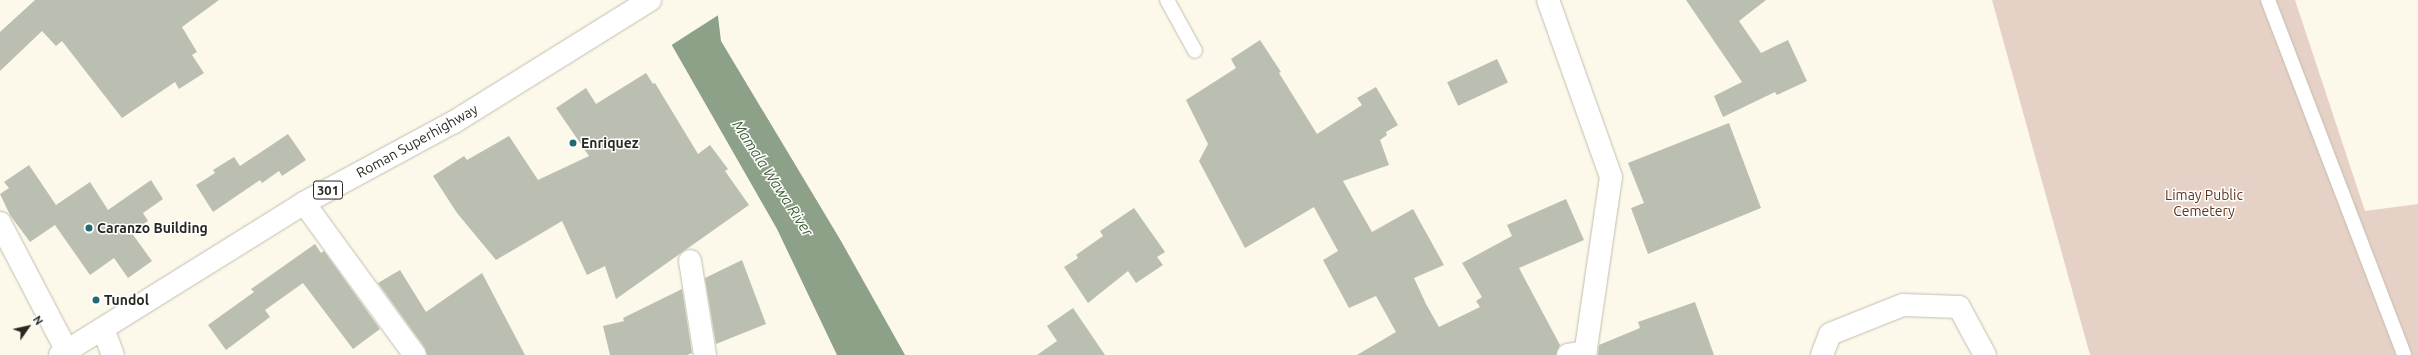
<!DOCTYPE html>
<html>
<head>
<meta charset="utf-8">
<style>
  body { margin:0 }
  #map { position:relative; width:2418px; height:355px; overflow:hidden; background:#fcf8ea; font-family:Ubuntu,sans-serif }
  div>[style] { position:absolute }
  .green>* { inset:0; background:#e6d1c6 }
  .water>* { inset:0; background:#8da189 }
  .pier>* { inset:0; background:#fcf8ea }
  .building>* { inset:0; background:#bbbfb1; transform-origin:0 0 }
  .roads { filter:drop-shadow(0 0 1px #c1beb0) drop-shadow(0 0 1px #c1beb0) }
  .lane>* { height:14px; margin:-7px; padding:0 7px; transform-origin:7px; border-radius:7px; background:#fff }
  .street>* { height:22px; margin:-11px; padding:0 11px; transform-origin:11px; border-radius:11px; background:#fff }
  .secondary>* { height:22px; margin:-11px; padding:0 11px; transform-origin:11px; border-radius:11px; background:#fff }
  .primary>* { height:22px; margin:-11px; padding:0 11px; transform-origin:11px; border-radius:11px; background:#fff }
  .dots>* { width:11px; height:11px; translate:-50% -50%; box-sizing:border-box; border:2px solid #fff; border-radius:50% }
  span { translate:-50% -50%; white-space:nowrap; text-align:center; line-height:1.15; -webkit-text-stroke:3px #fff; paint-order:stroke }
  .shield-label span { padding:1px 3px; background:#fff; border:1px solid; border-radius:3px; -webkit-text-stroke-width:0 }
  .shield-label { font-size:13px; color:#282721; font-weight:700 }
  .street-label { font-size:14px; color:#282721 }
  .poi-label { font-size:14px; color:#282721; font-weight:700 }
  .left { translate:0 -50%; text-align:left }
  .park-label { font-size:14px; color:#5d3319 }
  .water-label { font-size:15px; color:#406039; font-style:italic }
  .north { position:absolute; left:8px; top:307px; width:40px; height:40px; -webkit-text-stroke:3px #fff; paint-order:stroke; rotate:56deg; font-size:11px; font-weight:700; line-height:16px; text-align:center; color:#282721 }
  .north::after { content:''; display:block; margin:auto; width:14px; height:18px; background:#282721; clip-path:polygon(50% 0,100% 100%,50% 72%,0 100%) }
</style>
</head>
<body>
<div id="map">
  <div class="green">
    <i style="clip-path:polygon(1992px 0,2295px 0,2365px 211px,2418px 204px,2418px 355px,2090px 355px)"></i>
  </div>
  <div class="water">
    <i style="clip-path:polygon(646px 0,716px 0,721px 41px,841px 241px,905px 355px,837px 355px,777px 229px)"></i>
  </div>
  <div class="pier">
    <i style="clip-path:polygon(644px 0,718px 0,720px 14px,670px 46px)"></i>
  </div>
  <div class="building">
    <i style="clip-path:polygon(35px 0,219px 0,182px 27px,197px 52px,192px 55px,204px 73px,179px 89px,175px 82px,122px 118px,62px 41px,56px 46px,42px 31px,0 71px,0 32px)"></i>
    <i style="clip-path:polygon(1686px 0,1766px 0,1739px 21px,1761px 53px,1788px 40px,1807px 81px,1777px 95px,1775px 92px,1723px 117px,1714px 96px,1742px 82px)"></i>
    <i style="clip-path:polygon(1260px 40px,1281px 72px,1279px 73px,1317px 134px,1362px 105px,1357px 98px,1376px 87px,1398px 125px,1386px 132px,1387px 135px,1380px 140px,1389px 165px,1343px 181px,1372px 232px,1413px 209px,1444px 265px,1414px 278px,1426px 304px,1439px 327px,1480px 307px,1476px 301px,1482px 297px,1462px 263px,1512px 236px,1507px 225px,1566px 199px,1584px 240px,1519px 268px,1560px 345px,1556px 355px,1357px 355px,1396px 332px,1376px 296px,1349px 308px,1323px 260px,1338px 251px,1314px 207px,1245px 248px,1199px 161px,1208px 144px,1186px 100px,1236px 68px,1231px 59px)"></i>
    <i style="left:1497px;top:59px;width:26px;height:55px;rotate:65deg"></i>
    <i style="clip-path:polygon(646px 73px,653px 84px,655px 83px,698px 154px,710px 145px,728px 169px,725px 171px,749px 205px,616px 299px,605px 266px,587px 275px,562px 221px,496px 260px,457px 213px,433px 176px,464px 156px,467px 160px,509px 136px,538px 180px,589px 156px,556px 108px,586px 88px,596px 104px)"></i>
    <i style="clip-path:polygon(1729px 123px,1761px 208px,1648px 254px,1631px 208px,1644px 203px,1628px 163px)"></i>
    <i style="clip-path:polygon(288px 134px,306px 160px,282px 176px,279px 171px,262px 183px,260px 180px,213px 212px,196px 185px,215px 173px,213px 170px,234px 157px,240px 166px)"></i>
    <i style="clip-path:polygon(29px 165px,56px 205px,90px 182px,108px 210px,151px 180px,163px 199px,143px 213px,148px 221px,131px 232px,152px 261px,128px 278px,114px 258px,90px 275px,55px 225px,30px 242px,10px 215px,0 194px,9px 188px,4px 182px)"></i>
    <i style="clip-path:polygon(1134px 208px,1165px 252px,1157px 257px,1163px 265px,1136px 283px,1128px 271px,1088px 303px,1064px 267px,1078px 258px,1076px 255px,1103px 236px,1100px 231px)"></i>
    <i style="clip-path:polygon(315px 244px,321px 253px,324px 251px,380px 329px,353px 349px,303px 283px,265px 310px,270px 317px,226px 350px,208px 325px,254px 292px,251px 289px)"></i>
    <i style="clip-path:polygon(742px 260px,766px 324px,716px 344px,705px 278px)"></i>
    <i style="clip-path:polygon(400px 270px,426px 312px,482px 273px,525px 355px,427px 355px,425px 348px,378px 283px)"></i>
    <i style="clip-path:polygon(682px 289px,692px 353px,687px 355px,610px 355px,603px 326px,624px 321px,623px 318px)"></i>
    <i style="clip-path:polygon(1695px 302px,1714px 355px,1598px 355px,1599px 345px,1640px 328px,1638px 322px)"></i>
    <i style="clip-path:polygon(1073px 308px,1105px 355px,1037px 355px,1057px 341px,1047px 326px)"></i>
  </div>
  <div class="roads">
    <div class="lane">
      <i style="left:1167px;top:0;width:58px;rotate:61.2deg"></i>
      <i style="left:2268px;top:0;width:380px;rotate:69deg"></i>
    </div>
    <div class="street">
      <i style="left:304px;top:203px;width:188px;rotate:53.9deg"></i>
      <i style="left:0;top:223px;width:144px;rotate:62.4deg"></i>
      <i style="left:690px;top:261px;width:95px;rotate:80.9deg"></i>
      <i style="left:1568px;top:355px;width:17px;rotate:-10deg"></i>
      <i style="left:1822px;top:355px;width:22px;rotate:-69deg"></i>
      <i style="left:1830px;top:334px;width:79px;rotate:-21.7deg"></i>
      <i style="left:1903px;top:305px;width:56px;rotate:2deg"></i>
      <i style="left:1959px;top:307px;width:55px;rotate:61.6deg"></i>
    </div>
    <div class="secondary">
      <i style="left:1548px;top:0;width:188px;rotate:70.4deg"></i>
      <i style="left:1611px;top:177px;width:180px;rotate:98.3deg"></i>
      <i style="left:103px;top:329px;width:28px;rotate:69deg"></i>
    </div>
    <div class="primary">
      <i style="left:60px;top:355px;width:287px;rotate:-31.9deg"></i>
      <i style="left:304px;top:203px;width:170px;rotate:-28.4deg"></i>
      <i style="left:454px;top:122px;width:231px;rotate:-31.9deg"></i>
    </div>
  </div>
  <div class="dots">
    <i style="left:573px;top:143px;background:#206a74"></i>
    <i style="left:89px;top:228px;background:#206a74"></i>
    <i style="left:96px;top:300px;background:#206a74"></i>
  </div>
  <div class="shield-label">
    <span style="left:328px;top:190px">301</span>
  </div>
  <div class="street-label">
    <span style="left:417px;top:141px;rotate:-29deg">Roman Superhighway</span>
  </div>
  <div class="poi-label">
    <span class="left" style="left:581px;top:143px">Enriquez</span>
    <span class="left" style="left:97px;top:228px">Caranzo Building</span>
    <span class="left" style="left:104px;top:300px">Tundol</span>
  </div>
  <div class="park-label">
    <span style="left:2204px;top:203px">Limay Public<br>Cemetery</span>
  </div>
  <div class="water-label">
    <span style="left:773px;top:178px;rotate:57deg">Mamala Wawa River</span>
  </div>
  <div class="north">N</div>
</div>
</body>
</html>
